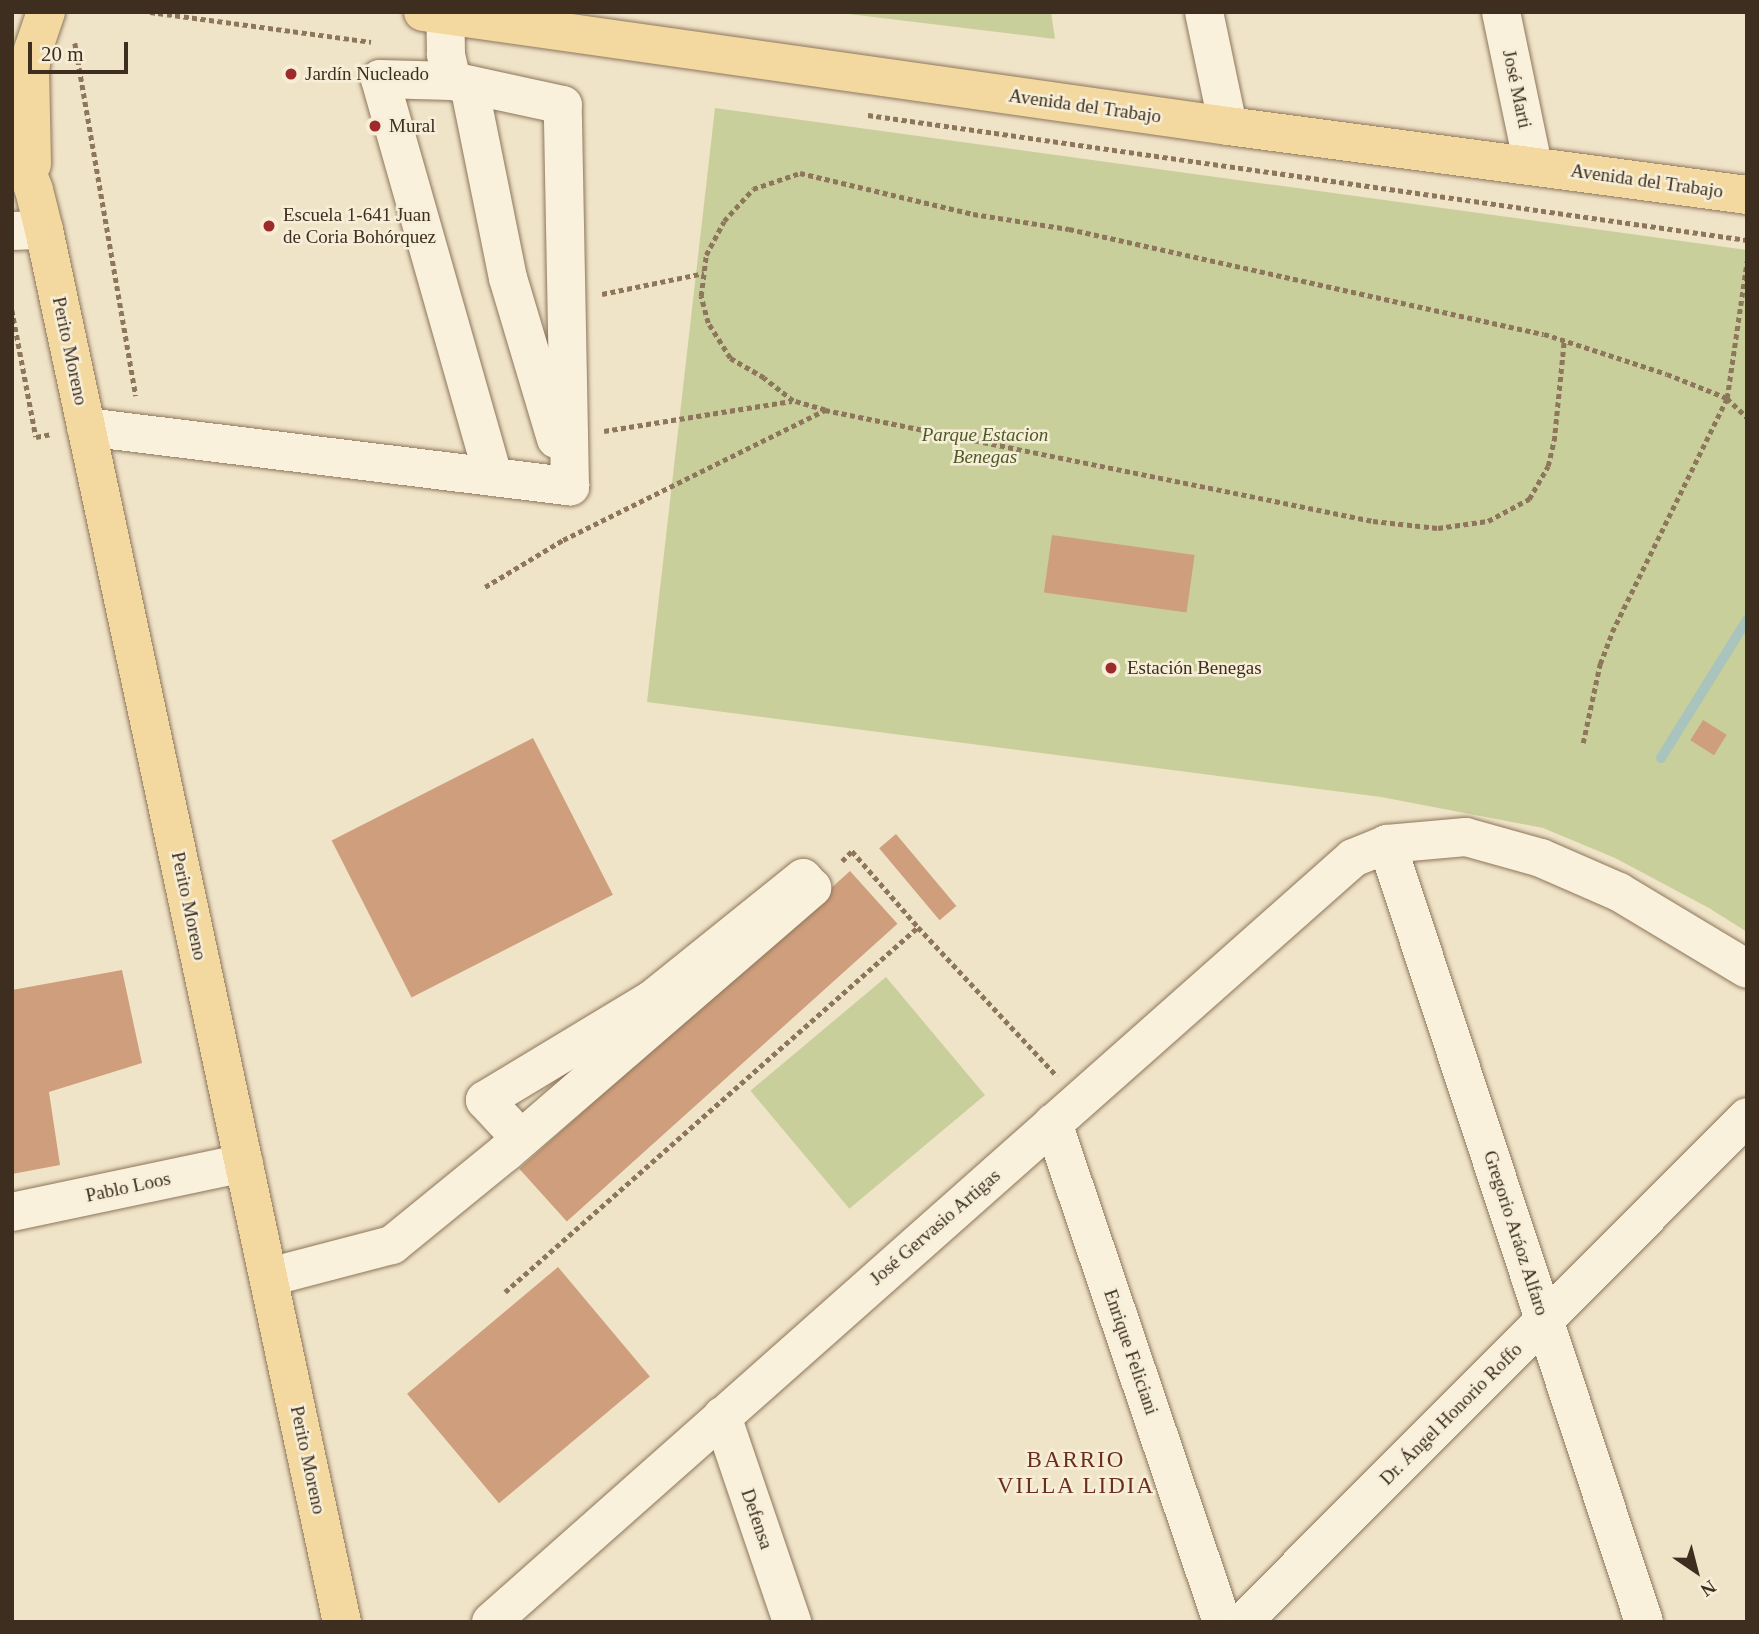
<!DOCTYPE html>
<html>
<head>
<meta charset="utf-8">
<style>
  body { margin:0 }
  #map { position:relative; width:1759px; height:1634px; overflow:hidden; background:#f0e4c8; font-family:Georgia,serif }
  div>[style] { position:absolute }
  .green>* { inset:0; background:#c9cf9b; transform-origin:0 0 }
  .stream>* { height:10px; margin:-5px; padding:0 5px; transform-origin:5px; border-radius:5px; background:#a9c4bc }
  .building>* { inset:0; background:#cf9f7d; transform-origin:0 0 }
  .path>* { height:4.5px; margin-top:-2.25px; transform-origin:0; background:repeating-linear-gradient(90deg,#8d765c 0 5px,transparent 0 8.5px) }
  .roads { filter:drop-shadow(0 0 2px #8d765c) drop-shadow(0 0 2px #8d765c) }
  .minor>* { height:38px; margin:-19px; padding:0 19px; transform-origin:19px; border-radius:19px; background:#faf1dc }
  .major>* { height:38px; margin:-19px; padding:0 19px; transform-origin:19px; border-radius:19px; background:#f3d9a0 }
  .dots>* { width:19px; height:19px; translate:-50% -50%; box-sizing:border-box; border:4px solid #f7eed8; border-radius:50% }
  span { translate:-50% -50%; white-space:nowrap; text-align:center; line-height:1.15; -webkit-text-stroke:5px #f7eed8; paint-order:stroke }
  .poi-label { font-size:19px; color:#3d2e20 }
  .left { translate:0 -50%; text-align:left }
  .street-label { font-size:19px; color:#3d2e20 }
  .park-label { font-size:19px; color:#4d5a26; font-style:italic }
  .quarter-label { font-size:23px; color:#6b2e1e; letter-spacing:2px }
  .frame { position:absolute; inset:0; border:14px solid #3d2e20; pointer-events:none }
  .north { position:absolute; left:1661px; top:1536px; width:70px; height:70px; -webkit-text-stroke:5px #f7eed8; paint-order:stroke; rotate:145deg; font-size:19px; font-weight:700; line-height:28px; text-align:center; color:#3d2e20 }
  .north::after { content:''; display:block; margin:auto; width:24px; height:32px; background:#3d2e20; clip-path:polygon(50% 0,100% 100%,50% 72%,0 100%) }
  .scale { position:absolute; left:28px; top:42px; width:100px; height:32px; box-sizing:border-box; border:4px solid #3d2e20; border-top:0; padding-left:9px; font-size:21px; line-height:24px; white-space:nowrap; color:#3d2e20; -webkit-text-stroke:5px #f7eed8; paint-order:stroke }
</style>
</head>
<body>
<div id="map">
  <div class="green">
    <i style="clip-path:polygon(832px 12px,1051px 12px,1055px 39px)"></i>
    <i style="clip-path:polygon(715px 108px,1747px 250px,1747px 932px,1709px 908px,1615px 858px,1543px 828px,1381px 797px,647px 702px)"></i>
    <i style="left:886px;top:977px;width:154px;height:177px;rotate:50deg"></i>
  </div>
  <div class="stream">
    <i style="left:1661px;top:758px;width:163px;rotate:-58.1deg"></i>
  </div>
  <div class="building">
    <i style="left:1052px;top:535px;width:144px;height:58px;rotate:8deg"></i>
    <i style="left:1703px;top:720px;width:28px;height:24px;rotate:32deg"></i>
    <i style="left:533px;top:738px;width:176px;height:226px;rotate:63deg"></i>
    <i style="left:896px;top:834px;width:94px;height:22px;rotate:50deg"></i>
    <i style="left:850px;top:871px;width:71px;height:445px;rotate:48deg"></i>
    <i style="clip-path:polygon(122px 970px,142px 1063px,49px 1092px,60px 1165px,12px 1174px,12px 990px)"></i>
    <i style="left:558px;top:1267px;width:143px;height:197px;rotate:50deg"></i>
  </div>
  <div class="path">
    <i style="left:150px;top:12px;width:223px;rotate:7.7deg"></i>
    <i style="left:75px;top:43px;width:358px;rotate:80.2deg"></i>
    <i style="left:868px;top:115px;width:888px;rotate:8.09deg"></i>
    <i style="left:602px;top:294px;width:104px;rotate:-11.6deg"></i>
    <i style="left:12px;top:310px;width:129px;rotate:79.3deg"></i>
    <i style="left:36px;top:437px;width:15px;rotate:-11deg"></i>
    <i style="left:825px;top:410px;width:559px;rotate:11.45deg"></i>
    <i style="left:1373px;top:521px;width:65px;rotate:6.1deg"></i>
    <i style="left:1438px;top:528px;width:50px;rotate:-8deg"></i>
    <i style="left:1488px;top:521px;width:47px;rotate:-28.2deg"></i>
    <i style="left:1529px;top:499px;width:38px;rotate:-60deg"></i>
    <i style="left:1548px;top:466px;width:26px;rotate:-77deg"></i>
    <i style="left:1554px;top:441px;width:101px;rotate:-84.3deg"></i>
    <i style="left:604px;top:431px;width:190px;rotate:-9.1deg"></i>
    <i style="left:485px;top:587px;width:91px;rotate:-31.1deg"></i>
    <i style="left:563px;top:540px;width:292px;rotate:-26.4deg"></i>
    <i style="left:825px;top:410px;width:33px;rotate:-164deg"></i>
    <i style="left:793px;top:401px;width:37px;rotate:-142deg"></i>
    <i style="left:764px;top:378px;width:39px;rotate:-150deg"></i>
    <i style="left:730px;top:358px;width:41px;rotate:-122.2deg"></i>
    <i style="left:708px;top:323px;width:28px;rotate:-105deg"></i>
    <i style="left:701px;top:296px;width:41px;rotate:-83deg"></i>
    <i style="left:706px;top:255px;width:38px;rotate:-62deg"></i>
    <i style="left:724px;top:221px;width:43px;rotate:-47.8deg"></i>
    <i style="left:753px;top:189px;width:50px;rotate:-18.8deg"></i>
    <i style="left:800px;top:173px;width:178px;rotate:13.3deg"></i>
    <i style="left:973px;top:214px;width:97px;rotate:8.9deg"></i>
    <i style="left:1069px;top:229px;width:486px;rotate:12.5deg"></i>
    <i style="left:1544px;top:334px;width:129px;rotate:18deg"></i>
    <i style="left:1667px;top:374px;width:65px;rotate:21.8deg"></i>
    <i style="left:1727px;top:398px;width:28px;rotate:44deg"></i>
    <i style="left:1583px;top:743px;width:81px;rotate:-77.9deg"></i>
    <i style="left:1600px;top:664px;width:34px;rotate:-69deg"></i>
    <i style="left:1612px;top:632px;width:261px;rotate:-63.8deg"></i>
    <i style="left:1727px;top:398px;width:138px;rotate:-81.7deg"></i>
    <i style="left:842px;top:861px;width:14px;rotate:-45deg"></i>
    <i style="left:852px;top:851px;width:101px;rotate:49deg"></i>
    <i style="left:505px;top:1292px;width:551px;rotate:-41.47deg"></i>
    <i style="left:918px;top:927px;width:204px;rotate:47deg"></i>
  </div>
  <div class="roads">
    <div class="minor">
      <i style="left:1204px;top:12px;width:116px;rotate:78.1deg"></i>
      <i style="left:1501px;top:12px;width:156px;rotate:78.2deg"></i>
      <i style="left:452px;top:81px;width:72px;rotate:-178.4deg"></i>
      <i style="left:380px;top:79px;width:414px;rotate:74.1deg"></i>
      <i style="left:469px;top:85px;width:197px;rotate:78.6deg"></i>
      <i style="left:508px;top:278px;width:168px;rotate:73.4deg"></i>
      <i style="left:12px;top:231px;width:32px;rotate:-2deg"></i>
      <i style="left:86px;top:427px;width:488px;rotate:7deg"></i>
      <i style="left:570px;top:486px;width:381px;rotate:-91.1deg"></i>
      <i style="left:563px;top:105px;width:114px;rotate:-167.8deg"></i>
      <i style="left:452px;top:81px;width:28px;rotate:-103deg"></i>
      <i style="left:446px;top:54px;width:39px;rotate:-91deg"></i>
      <i style="left:1387px;top:844px;width:819px;rotate:71.72deg"></i>
      <i style="left:1053px;top:1123px;width:527px;rotate:71.29deg"></i>
      <i style="left:12px;top:1212px;width:237px;rotate:-11.9deg"></i>
      <i style="left:269px;top:1277px;width:127px;rotate:-14.6deg"></i>
      <i style="left:392px;top:1245px;width:146px;rotate:-39.2deg"></i>
      <i style="left:505px;top:1153px;width:406px;rotate:-40.8deg"></i>
      <i style="left:812px;top:888px;width:13px;rotate:-132deg"></i>
      <i style="left:803px;top:878px;width:195px;rotate:141.2deg"></i>
      <i style="left:651px;top:1000px;width:194px;rotate:148.9deg"></i>
      <i style="left:485px;top:1100px;width:53px;rotate:47.3deg"></i>
      <i style="left:722px;top:1416px;width:218px;rotate:71.2deg"></i>
      <i style="left:491px;top:1622px;width:1152px;rotate:-41.55deg"></i>
      <i style="left:1353px;top:858px;width:37px;rotate:-22deg"></i>
      <i style="left:1387px;top:844px;width:79px;rotate:-5.1deg"></i>
      <i style="left:1466px;top:837px;width:78px;rotate:15.6deg"></i>
      <i style="left:1541px;top:858px;width:85px;rotate:23.6deg"></i>
      <i style="left:1619px;top:892px;width:149px;rotate:31deg"></i>
      <i style="left:1243px;top:1622px;width:713px;rotate:-45.06deg"></i>
    </div>
    <div class="major">
      <i style="left:423px;top:12px;width:813px;rotate:8.06deg"></i>
      <i style="left:1228px;top:126px;width:524px;rotate:7.57deg"></i>
      <i style="left:12px;top:133px;width:61px;rotate:68.9deg"></i>
      <i style="left:34px;top:190px;width:41px;rotate:76deg"></i>
      <i style="left:44px;top:230px;width:1424px;rotate:77.92deg"></i>
      <i style="left:32px;top:164px;width:93px;rotate:-91.2deg"></i>
      <i style="left:30px;top:71px;width:21px;rotate:-82deg"></i>
      <i style="left:33px;top:50px;width:40px;rotate:-71.1deg"></i>
    </div>
  </div>
  <div class="dots">
    <i style="left:291px;top:74px;background:#9e2a2b"></i>
    <i style="left:375px;top:126px;background:#9e2a2b"></i>
    <i style="left:269px;top:226px;background:#9e2a2b"></i>
    <i style="left:1111px;top:668px;background:#9e2a2b"></i>
  </div>
  <div class="poi-label">
    <span class="left" style="left:305px;top:74px">Jardín Nucleado</span>
    <span class="left" style="left:389px;top:126px">Mural</span>
    <span class="left" style="left:283px;top:226px">Escuela 1-641 Juan<br>de Coria Bohórquez</span>
    <span class="left" style="left:1127px;top:668px">Estación Benegas</span>
  </div>
  <div class="street-label">
    <span style="left:1517px;top:89px;rotate:78deg">José Marti</span>
    <span style="left:1085px;top:106px;rotate:8deg">Avenida del Trabajo</span>
    <span style="left:1647px;top:181px;rotate:8deg">Avenida del Trabajo</span>
    <span style="left:70px;top:351px;rotate:78deg">Perito Moreno</span>
    <span style="left:189px;top:906px;rotate:78deg">Perito Moreno</span>
    <span style="left:128px;top:1187px;rotate:-12deg">Pablo Loos</span>
    <span style="left:935px;top:1227px;rotate:-41deg">José Gervasio Artigas</span>
    <span style="left:1516px;top:1233px;rotate:72deg">Gregorio Aráoz Alfaro</span>
    <span style="left:1131px;top:1352px;rotate:71deg">Enrique Feliciani</span>
    <span style="left:1451px;top:1414px;rotate:-45deg">Dr. Ángel Honorio Roffo</span>
    <span style="left:308px;top:1460px;rotate:78deg">Perito Moreno</span>
    <span style="left:757px;top:1519px;rotate:71deg">Defensa</span>
  </div>
  <div class="park-label">
    <span style="left:985px;top:446px">Parque Estacion<br>Benegas</span>
  </div>
  <div class="quarter-label">
    <span style="left:1076px;top:1473px">BARRIO<br>VILLA LIDIA</span>
  </div>
  <div class="frame"></div>
  <div class="north">N</div>
  <div class="scale">20 m</div>
</div>
</body>
</html>
